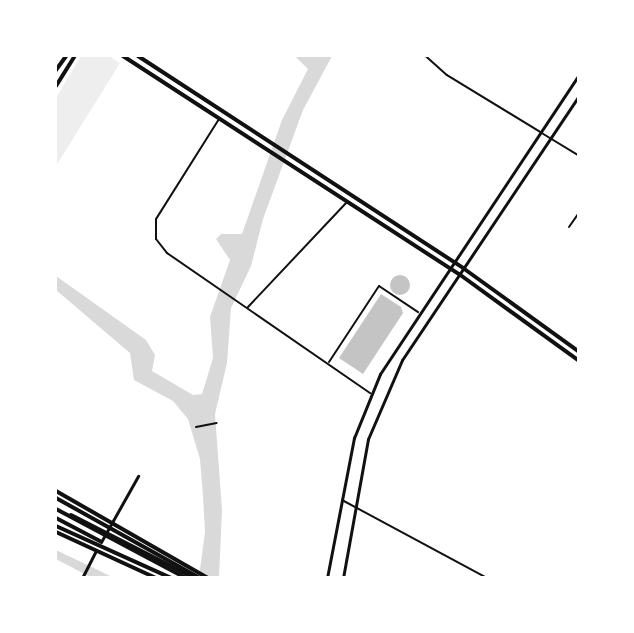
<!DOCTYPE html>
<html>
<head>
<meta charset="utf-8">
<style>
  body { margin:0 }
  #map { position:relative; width:634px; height:633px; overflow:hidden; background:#fff; font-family:"Crimson Pro",serif }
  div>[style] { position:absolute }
  .green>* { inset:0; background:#eee }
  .water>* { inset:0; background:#d9d9d9 }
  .building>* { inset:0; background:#c4c4c4 }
  .round { border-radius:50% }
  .service>* { height:1.5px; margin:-0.75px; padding:0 0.75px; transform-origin:0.75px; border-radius:0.75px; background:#111 }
  .minor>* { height:2px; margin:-1px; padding:0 1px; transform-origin:1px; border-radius:1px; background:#111 }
  .tertiary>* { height:3px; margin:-1.5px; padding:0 1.5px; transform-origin:1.5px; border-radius:1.5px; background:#111 }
  .secondary>* { height:3px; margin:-1.5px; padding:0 1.5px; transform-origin:1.5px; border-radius:1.5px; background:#111 }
  .primary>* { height:4px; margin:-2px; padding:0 2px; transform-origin:2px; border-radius:2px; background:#111 }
  .trunk>* { height:4px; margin:-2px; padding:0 2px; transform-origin:2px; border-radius:2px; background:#111 }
  span { translate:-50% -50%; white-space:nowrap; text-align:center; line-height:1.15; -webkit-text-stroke:5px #fff; paint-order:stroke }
  .frame { position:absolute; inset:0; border:57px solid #fff; pointer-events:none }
</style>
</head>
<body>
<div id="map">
  <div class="green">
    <i style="clip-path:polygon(81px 56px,109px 56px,120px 63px,56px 166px,56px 98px)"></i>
  </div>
  <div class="water">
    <i style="clip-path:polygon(295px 56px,332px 56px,303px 110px,263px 219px,251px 266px,231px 308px,227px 363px,215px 414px,222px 510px,219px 577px,199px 577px,205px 532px,203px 496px,200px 459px,188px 419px,173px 401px,134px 380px,130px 353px,56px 290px,56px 276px,146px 340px,155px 355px,152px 371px,193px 395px,202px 394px,213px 358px,210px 317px,230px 260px,216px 239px,221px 234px,242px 234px,282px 120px,308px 69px)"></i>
    <i style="clip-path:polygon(56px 550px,98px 570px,112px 577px,90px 577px,56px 559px)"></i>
  </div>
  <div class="building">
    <i class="round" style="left:390px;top:275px;width:20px;height:20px"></i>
    <i style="clip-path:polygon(381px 294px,401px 307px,403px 313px,363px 374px,339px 358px)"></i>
  </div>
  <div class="service">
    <i style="left:426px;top:56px;width:28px;rotate:42deg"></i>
    <i style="left:447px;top:75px;width:108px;rotate:31.3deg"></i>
  </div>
  <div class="minor">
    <i style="left:219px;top:119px;width:118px;rotate:122.2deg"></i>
    <i style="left:156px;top:219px;width:20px;rotate:90deg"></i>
    <i style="left:156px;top:239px;width:18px;rotate:52deg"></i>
    <i style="left:167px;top:253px;width:247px;rotate:34.6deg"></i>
    <i style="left:540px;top:132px;width:44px;rotate:31.2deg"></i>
    <i style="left:569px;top:227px;width:16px;rotate:-55deg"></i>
    <i style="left:248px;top:307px;width:144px;rotate:-46.7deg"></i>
    <i style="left:329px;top:362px;width:91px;rotate:-56.7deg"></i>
    <i style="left:379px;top:286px;width:47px;rotate:33.7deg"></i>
    <i style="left:196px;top:427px;width:21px;rotate:-11deg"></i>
    <i style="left:342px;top:500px;width:165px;rotate:28.3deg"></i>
  </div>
  <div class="tertiary">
    <i style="left:101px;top:542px;width:76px;rotate:-60.7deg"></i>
    <i style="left:82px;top:578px;width:30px;rotate:-63deg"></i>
  </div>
  <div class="secondary">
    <i style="left:327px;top:578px;width:143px;rotate:-79.1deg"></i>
    <i style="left:354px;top:438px;width:69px;rotate:-67.9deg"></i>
    <i style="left:380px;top:374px;width:358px;rotate:-56.4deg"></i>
    <i style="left:343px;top:578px;width:141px;rotate:-79.8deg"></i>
    <i style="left:368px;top:439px;width:86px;rotate:-66.7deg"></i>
    <i style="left:402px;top:360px;width:316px;rotate:-56.2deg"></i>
  </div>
  <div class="primary">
    <i style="left:123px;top:56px;width:401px;rotate:33deg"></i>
    <i style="left:459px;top:274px;width:147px;rotate:35.9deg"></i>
    <i style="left:138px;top:56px;width:388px;rotate:33.1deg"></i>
    <i style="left:463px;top:268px;width:142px;rotate:35.8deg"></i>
    <i style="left:56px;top:86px;width:36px;rotate:-58deg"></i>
    <i style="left:56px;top:491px;width:175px;rotate:29.8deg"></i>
    <i style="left:71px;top:515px;width:138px;rotate:27.1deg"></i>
    <i style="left:56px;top:532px;width:110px;rotate:24.7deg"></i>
  </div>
  <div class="trunk">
    <i style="left:56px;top:70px;width:17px;rotate:-54deg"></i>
    <i style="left:56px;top:498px;width:165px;rotate:29.1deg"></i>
    <i style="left:56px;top:509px;width:147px;rotate:28deg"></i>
    <i style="left:56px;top:518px;width:50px;rotate:27.6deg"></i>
    <i style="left:56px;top:526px;width:126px;rotate:24.3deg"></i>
  </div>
  <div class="frame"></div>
</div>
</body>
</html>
